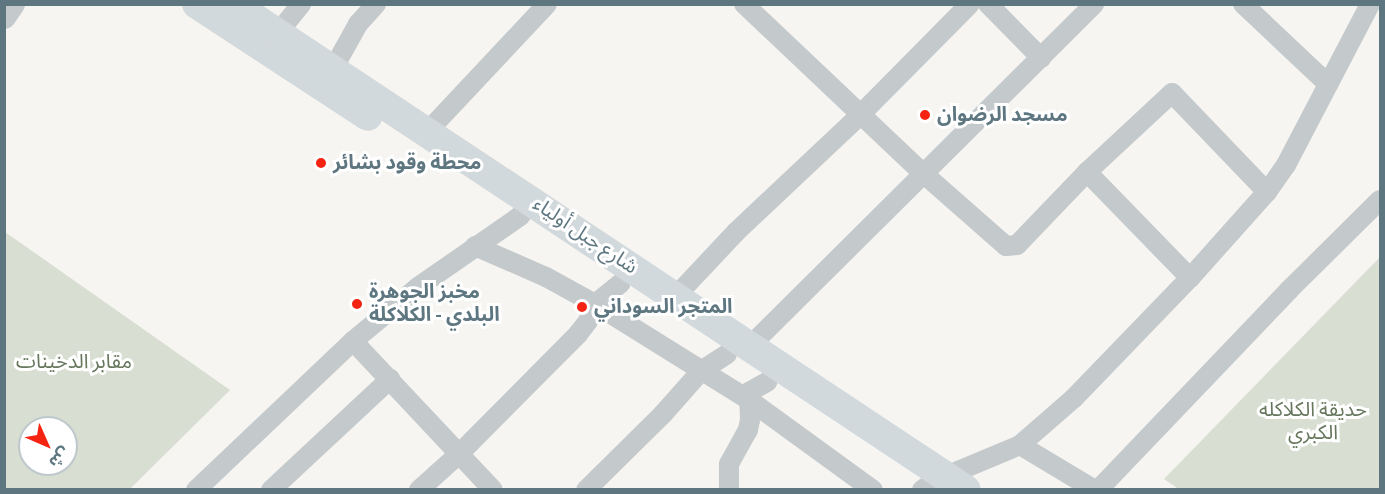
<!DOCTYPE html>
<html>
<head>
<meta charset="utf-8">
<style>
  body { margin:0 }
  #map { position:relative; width:1385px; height:494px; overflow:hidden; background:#f6f5f1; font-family:"Source Sans 3","Noto Sans Arabic",sans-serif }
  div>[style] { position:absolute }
  .green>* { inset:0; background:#d8ded2 }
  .minor>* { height:20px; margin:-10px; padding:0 10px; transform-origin:10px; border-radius:10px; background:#c4c9cc }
  .tertiary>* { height:24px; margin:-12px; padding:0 12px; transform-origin:12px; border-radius:12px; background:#c4c9cc }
  .primary>* { height:30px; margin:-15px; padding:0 15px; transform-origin:15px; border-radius:15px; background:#d2d9dc }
  .dots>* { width:16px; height:16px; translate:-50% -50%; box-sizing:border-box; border:3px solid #fff; border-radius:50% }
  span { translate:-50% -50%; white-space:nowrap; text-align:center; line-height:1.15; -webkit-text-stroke:6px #fff; paint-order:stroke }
  .poi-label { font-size:20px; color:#5d7680; font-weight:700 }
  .left { translate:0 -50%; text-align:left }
  .street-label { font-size:20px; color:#5d7680 }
  .park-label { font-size:20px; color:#66775d }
  .frame { position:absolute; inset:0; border:6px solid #5d7680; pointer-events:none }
  .north { position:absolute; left:18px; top:416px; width:60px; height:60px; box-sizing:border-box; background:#fff; border:2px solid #bec8cc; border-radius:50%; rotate:135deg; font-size:16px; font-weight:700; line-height:24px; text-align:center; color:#5d7680 }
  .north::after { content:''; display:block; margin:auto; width:21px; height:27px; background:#f52311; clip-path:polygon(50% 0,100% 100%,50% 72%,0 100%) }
</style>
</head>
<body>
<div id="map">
  <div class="green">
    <i style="clip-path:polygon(evenodd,5px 232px,230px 390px,130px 489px,5px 489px,5px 232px,30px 428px,66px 428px,66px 464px,30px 464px,30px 428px)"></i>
    <i style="clip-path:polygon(1380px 257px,1380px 489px,1180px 490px,1164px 479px)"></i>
  </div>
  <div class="minor">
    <i style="left:744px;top:4px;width:248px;rotate:43.4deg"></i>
    <i style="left:924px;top:174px;width:109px;rotate:41.3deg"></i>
    <i style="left:1006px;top:246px;width:11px;rotate:-5deg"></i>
    <i style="left:1017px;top:245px;width:101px;rotate:-46.2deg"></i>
    <i style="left:1087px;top:172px;width:116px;rotate:-42.9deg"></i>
    <i style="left:1172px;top:93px;width:137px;rotate:46.2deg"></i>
    <i style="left:988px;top:4px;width:76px;rotate:45.5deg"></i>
    <i style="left:1243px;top:4px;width:117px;rotate:43.3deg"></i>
    <i style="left:277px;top:34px;width:38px;rotate:-51deg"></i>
    <i style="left:328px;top:78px;width:62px;rotate:-60.9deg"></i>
    <i style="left:358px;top:24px;width:27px;rotate:-48deg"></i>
    <i style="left:427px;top:132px;width:175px;rotate:-46.8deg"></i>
    <i style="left:1087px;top:172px;width:148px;rotate:45.8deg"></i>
    <i style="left:475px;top:246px;width:77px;rotate:23.6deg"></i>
    <i style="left:546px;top:277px;width:56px;rotate:28.9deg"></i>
    <i style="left:595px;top:304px;width:181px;rotate:31.9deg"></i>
    <i style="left:749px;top:400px;width:153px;rotate:36deg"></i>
    <i style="left:675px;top:297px;width:89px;rotate:-46.8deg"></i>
    <i style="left:736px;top:232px;width:170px;rotate:-43.3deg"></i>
    <i style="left:860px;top:115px;width:156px;rotate:-45.3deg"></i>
    <i style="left:353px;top:341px;width:204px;rotate:46.8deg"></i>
    <i style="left:750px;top:346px;width:485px;rotate:-44.8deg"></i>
    <i style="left:1020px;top:445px;width:87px;rotate:31deg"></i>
    <i style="left:946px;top:476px;width:80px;rotate:-22.7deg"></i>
    <i style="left:1020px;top:445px;width:70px;rotate:-41deg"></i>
    <i style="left:1073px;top:399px;width:168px;rotate:-46deg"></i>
    <i style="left:1190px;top:278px;width:115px;rotate:-48.2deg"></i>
    <i style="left:1267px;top:192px;width:33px;rotate:-55deg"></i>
    <i style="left:1286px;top:165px;width:182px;rotate:-62.4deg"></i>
    <i style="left:196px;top:490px;width:216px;rotate:-43.5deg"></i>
    <i style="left:353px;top:341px;width:85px;rotate:-39.7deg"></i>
    <i style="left:418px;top:287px;width:124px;rotate:-34.8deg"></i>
    <i style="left:520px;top:216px;width:19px;rotate:-51deg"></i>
    <i style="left:271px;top:490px;width:163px;rotate:-43deg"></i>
    <i style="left:419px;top:490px;width:54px;rotate:-42deg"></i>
    <i style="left:459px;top:454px;width:169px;rotate:-45.2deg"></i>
    <i style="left:578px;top:334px;width:16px;rotate:-52deg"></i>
    <i style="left:588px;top:321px;width:18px;rotate:-68deg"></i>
    <i style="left:595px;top:304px;width:33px;rotate:-39deg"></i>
    <i style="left:586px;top:490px;width:108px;rotate:-44.6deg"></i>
    <i style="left:663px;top:414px;width:57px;rotate:-48.5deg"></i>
    <i style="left:701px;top:371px;width:31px;rotate:-33deg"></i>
    <i style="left:729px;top:490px;width:26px;rotate:-90deg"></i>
    <i style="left:729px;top:464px;width:39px;rotate:-61deg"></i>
    <i style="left:748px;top:430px;width:10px;rotate:-79deg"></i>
    <i style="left:750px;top:420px;width:28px;rotate:-92deg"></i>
    <i style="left:749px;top:392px;width:21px;rotate:-29deg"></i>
    <i style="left:922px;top:490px;width:5px;rotate:-37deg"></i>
    <i style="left:1098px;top:490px;width:277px;rotate:-46.3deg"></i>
    <i style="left:1289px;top:290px;width:128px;rotate:-44.7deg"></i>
  </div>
  <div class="tertiary">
    <i style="left:4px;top:17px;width:16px;rotate:-55deg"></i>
  </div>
  <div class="primary">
    <i style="left:197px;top:4px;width:204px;rotate:33.2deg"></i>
    <i style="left:233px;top:4px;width:879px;rotate:33.55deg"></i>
  </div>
  <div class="dots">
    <i style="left:925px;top:115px;background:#f52311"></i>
    <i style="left:321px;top:163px;background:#f52311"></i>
    <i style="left:357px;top:304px;background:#f52311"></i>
    <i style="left:582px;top:307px;background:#f52311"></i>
  </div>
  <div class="poi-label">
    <span class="left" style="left:937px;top:115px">مسجد الرضوان</span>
    <span class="left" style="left:333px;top:163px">محطة وقود بشائر</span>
    <span class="left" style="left:369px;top:304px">مخبز الجوهرة<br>البلدي - الكلاكلة</span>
    <span class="left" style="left:594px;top:307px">المتجر السوداني</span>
  </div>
  <div class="street-label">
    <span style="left:585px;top:236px;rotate:34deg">شارع جبل أولياء</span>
  </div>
  <div class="park-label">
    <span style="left:74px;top:362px">مقابر الدخينات</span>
    <span style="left:1313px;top:422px">حديقة الكلاكله<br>الكبري</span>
  </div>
  <div class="frame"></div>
  <div class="north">ش</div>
</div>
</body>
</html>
